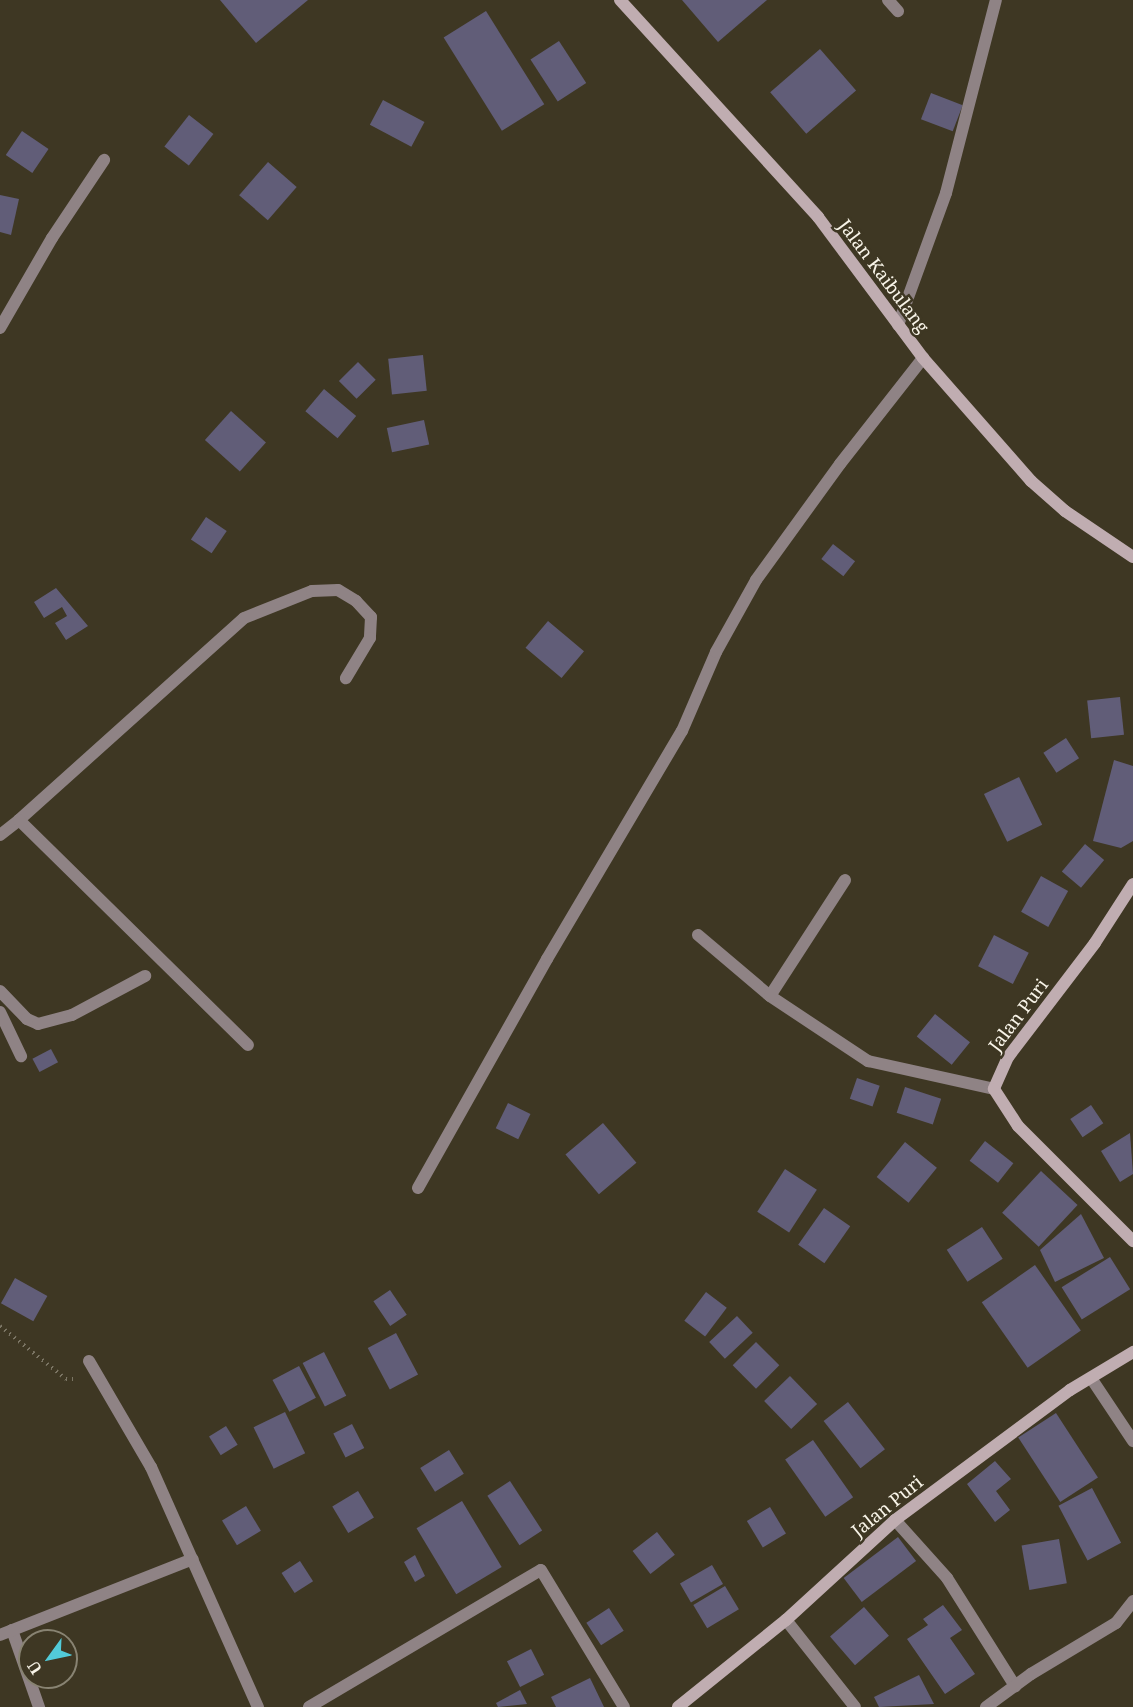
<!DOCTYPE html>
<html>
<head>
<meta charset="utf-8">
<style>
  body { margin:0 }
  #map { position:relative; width:1133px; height:1707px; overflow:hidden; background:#3e3723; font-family:"Noto Serif",serif }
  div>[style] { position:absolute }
  .building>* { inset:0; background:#615d78; transform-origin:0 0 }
  .path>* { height:4px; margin-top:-2px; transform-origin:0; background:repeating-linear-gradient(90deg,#7b7564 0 1.5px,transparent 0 6px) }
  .street>* { height:12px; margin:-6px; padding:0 6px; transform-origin:6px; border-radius:6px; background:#8f8385 }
  .secondary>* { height:12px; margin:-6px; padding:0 6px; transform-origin:6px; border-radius:6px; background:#c0adb1 }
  span { translate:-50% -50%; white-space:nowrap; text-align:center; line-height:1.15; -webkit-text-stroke:5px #3e3723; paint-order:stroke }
  .street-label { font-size:18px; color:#f8f4e8 }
  .north { position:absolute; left:18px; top:1629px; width:60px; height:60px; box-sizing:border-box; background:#3e3723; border:2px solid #888372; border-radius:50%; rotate:237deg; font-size:16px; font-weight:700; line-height:24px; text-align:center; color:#f8f4e8 }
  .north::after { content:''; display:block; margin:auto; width:21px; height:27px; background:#52cbd9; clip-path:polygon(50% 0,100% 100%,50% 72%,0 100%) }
</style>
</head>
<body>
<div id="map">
  <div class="building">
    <i style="clip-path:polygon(220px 0,308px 0,256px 43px)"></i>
    <i style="clip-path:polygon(682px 0,767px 0,718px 42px)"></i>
    <i style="left:486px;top:11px;width:110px;height:50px;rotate:58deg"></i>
    <i style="left:559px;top:41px;width:50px;height:34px;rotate:57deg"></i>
    <i style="left:820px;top:49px;width:55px;height:66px;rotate:49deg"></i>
    <i style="left:931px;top:93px;width:34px;height:28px;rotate:21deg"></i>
    <i style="left:383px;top:100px;width:47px;height:28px;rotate:28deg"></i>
    <i style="left:189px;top:115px;width:31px;height:40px;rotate:38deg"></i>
    <i style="left:22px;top:131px;width:32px;height:29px;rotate:34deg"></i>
    <i style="left:268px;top:162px;width:38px;height:44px;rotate:41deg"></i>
    <i style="clip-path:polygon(0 195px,19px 199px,11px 235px,0 232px)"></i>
    <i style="left:423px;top:355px;width:36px;height:35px;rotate:84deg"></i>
    <i style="left:358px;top:362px;width:25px;height:27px;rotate:45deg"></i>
    <i style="left:324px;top:389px;width:42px;height:29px;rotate:40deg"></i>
    <i style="left:231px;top:411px;width:47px;height:39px;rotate:42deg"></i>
    <i style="left:424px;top:420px;width:25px;height:38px;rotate:78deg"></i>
    <i style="left:206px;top:517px;width:25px;height:27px;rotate:34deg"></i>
    <i style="left:833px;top:544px;width:28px;height:19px;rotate:38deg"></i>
    <i style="clip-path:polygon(56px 588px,88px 626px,66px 640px,55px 623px,67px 616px,62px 607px,44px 618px,34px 602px)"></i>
    <i style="left:548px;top:621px;width:47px;height:35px;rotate:40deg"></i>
    <i style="left:1120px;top:697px;width:38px;height:33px;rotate:84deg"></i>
    <i style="left:1066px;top:738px;width:24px;height:27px;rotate:57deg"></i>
    <i style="clip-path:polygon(1114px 760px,1133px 766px,1133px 841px,1121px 848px,1093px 841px)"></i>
    <i style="left:1019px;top:777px;width:53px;height:39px;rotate:64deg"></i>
    <i style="left:1085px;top:844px;width:25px;height:36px;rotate:40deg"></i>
    <i style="left:1041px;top:876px;width:31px;height:41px;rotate:29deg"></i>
    <i style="left:994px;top:935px;width:39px;height:35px;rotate:27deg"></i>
    <i style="left:935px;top:1014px;width:45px;height:29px;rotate:39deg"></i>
    <i style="left:51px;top:1049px;width:15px;height:21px;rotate:62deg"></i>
    <i style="left:857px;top:1078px;width:24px;height:22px;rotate:19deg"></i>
    <i style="left:905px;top:1087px;width:38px;height:27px;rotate:18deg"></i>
    <i style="left:508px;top:1103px;width:25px;height:28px;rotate:26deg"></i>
    <i style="left:1091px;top:1105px;width:22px;height:25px;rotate:56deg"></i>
    <i style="left:603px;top:1123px;width:52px;height:49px;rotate:50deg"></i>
    <i style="clip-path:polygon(1130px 1133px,1133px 1174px,1120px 1182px,1101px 1151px)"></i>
    <i style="left:985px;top:1141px;width:36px;height:25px;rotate:38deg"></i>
    <i style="left:905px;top:1142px;width:41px;height:45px;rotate:39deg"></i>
    <i style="left:785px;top:1169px;width:38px;height:51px;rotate:33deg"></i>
    <i style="left:1041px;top:1171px;width:50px;height:57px;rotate:43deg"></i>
    <i style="left:824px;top:1208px;width:32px;height:45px;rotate:35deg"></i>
    <i style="clip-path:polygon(1081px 1214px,1104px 1258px,1055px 1282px,1040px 1250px)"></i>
    <i style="left:982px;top:1227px;width:38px;height:42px;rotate:57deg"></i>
    <i style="left:1110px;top:1257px;width:38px;height:57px;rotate:58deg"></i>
    <i style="left:1035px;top:1265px;width:80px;height:65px;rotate:55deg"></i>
    <i style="left:15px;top:1278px;width:37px;height:29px;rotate:29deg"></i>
    <i style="left:390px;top:1290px;width:30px;height:20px;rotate:56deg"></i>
    <i style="left:706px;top:1292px;width:26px;height:36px;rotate:37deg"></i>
    <i style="left:737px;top:1316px;width:23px;height:38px;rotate:47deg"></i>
    <i style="left:396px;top:1333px;width:47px;height:32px;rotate:62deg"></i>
    <i style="left:756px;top:1342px;width:33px;height:33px;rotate:45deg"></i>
    <i style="left:324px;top:1352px;width:49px;height:24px;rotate:63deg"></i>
    <i style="left:299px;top:1366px;width:36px;height:30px;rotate:62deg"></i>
    <i style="left:790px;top:1376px;width:39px;height:36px;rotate:46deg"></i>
    <i style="left:848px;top:1402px;width:60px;height:31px;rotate:52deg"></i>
    <i style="left:285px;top:1412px;width:46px;height:35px;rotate:64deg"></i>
    <i style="left:1056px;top:1413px;width:77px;height:45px;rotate:57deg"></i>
    <i style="left:352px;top:1424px;width:27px;height:21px;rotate:63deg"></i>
    <i style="left:226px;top:1426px;width:22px;height:20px;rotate:58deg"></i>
    <i style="left:813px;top:1440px;width:70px;height:34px;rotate:55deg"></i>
    <i style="left:449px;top:1450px;width:28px;height:34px;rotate:58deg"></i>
    <i style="clip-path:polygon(995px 1461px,1011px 1479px,996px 1491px,1010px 1510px,995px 1522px,967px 1484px)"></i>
    <i style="left:510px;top:1481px;width:59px;height:27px;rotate:57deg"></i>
    <i style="left:1092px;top:1488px;width:62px;height:38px;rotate:62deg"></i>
    <i style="left:358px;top:1491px;width:31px;height:30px;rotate:59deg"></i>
    <i style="left:462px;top:1501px;width:77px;height:53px;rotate:59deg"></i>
    <i style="left:246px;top:1506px;width:29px;height:28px;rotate:59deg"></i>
    <i style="left:770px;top:1507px;width:31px;height:27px;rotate:59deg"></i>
    <i style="left:657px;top:1532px;width:29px;height:31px;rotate:52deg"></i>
    <i style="left:898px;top:1537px;width:30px;height:68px;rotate:53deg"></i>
    <i style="left:1059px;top:1539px;width:45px;height:38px;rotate:80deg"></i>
    <i style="clip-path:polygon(415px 1555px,425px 1576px,415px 1582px,404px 1562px)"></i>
    <i style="left:300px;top:1561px;width:24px;height:22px;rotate:57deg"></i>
    <i style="left:712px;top:1565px;width:22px;height:37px;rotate:60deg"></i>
    <i style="left:725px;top:1586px;width:27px;height:37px;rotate:59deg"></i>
    <i style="clip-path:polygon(943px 1605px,962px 1630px,950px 1638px,975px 1674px,945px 1694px,907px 1639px,928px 1625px,923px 1619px)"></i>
    <i style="left:864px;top:1607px;width:38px;height:45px;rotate:49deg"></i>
    <i style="left:609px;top:1608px;width:27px;height:27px;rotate:57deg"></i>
    <i style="left:531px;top:1649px;width:29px;height:27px;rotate:63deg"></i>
    <i style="clip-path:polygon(919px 1675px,934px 1704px,879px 1707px,874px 1697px)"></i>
    <i style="clip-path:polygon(590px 1678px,604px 1707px,556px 1707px,551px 1697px)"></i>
    <i style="clip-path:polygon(520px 1690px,527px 1704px,498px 1707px,496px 1703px)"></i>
  </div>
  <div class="path">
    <i style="left:0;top:1326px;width:85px;rotate:38.8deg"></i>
    <i style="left:66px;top:1379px;width:11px"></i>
  </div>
  <div class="street">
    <i style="left:888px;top:0;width:15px;rotate:48deg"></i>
    <i style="left:898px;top:325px;width:140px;rotate:-70deg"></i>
    <i style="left:946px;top:193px;width:199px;rotate:-75.5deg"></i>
    <i style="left:0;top:328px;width:104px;rotate:-60deg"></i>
    <i style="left:52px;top:238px;width:94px;rotate:-56.3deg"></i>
    <i style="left:19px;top:820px;width:302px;rotate:-41.9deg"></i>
    <i style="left:244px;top:618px;width:73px;rotate:-21.7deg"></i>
    <i style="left:312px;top:591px;width:26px;rotate:-2deg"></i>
    <i style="left:338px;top:590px;width:21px;rotate:31deg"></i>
    <i style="left:356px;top:601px;width:22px;rotate:47deg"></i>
    <i style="left:371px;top:617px;width:21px;rotate:93deg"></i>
    <i style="left:370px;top:638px;width:47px;rotate:121deg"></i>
    <i style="left:0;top:835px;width:24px;rotate:-38deg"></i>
    <i style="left:19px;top:820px;width:321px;rotate:44.5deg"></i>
    <i style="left:698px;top:935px;width:94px;rotate:40.3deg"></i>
    <i style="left:770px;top:996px;width:118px;rotate:33.6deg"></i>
    <i style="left:868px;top:1061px;width:129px;rotate:12.5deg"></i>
    <i style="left:0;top:991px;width:39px;rotate:46deg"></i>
    <i style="left:27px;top:1019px;width:12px;rotate:24deg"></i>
    <i style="left:38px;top:1024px;width:35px;rotate:-15deg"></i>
    <i style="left:72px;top:1015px;width:83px;rotate:-28.1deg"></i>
    <i style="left:770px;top:996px;width:138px;rotate:-57.1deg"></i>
    <i style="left:0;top:1012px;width:49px;rotate:64.5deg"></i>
    <i style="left:418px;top:1188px;width:263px;rotate:-60.6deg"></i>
    <i style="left:547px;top:959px;width:265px;rotate:-59.4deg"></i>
    <i style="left:682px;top:731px;width:86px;rotate:-66.7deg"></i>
    <i style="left:716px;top:652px;width:82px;rotate:-60.9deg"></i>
    <i style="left:756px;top:580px;width:143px;rotate:-54.1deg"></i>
    <i style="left:840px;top:464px;width:135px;rotate:-51.9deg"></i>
    <i style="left:89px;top:1361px;width:123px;rotate:59.7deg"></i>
    <i style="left:151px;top:1467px;width:263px;rotate:66deg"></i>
    <i style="left:1091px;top:1378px;width:76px;rotate:56.3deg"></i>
    <i style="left:895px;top:1520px;width:78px;rotate:48.1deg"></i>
    <i style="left:947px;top:1578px;width:128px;rotate:57.8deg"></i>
    <i style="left:786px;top:1620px;width:111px;rotate:51.6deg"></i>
    <i style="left:12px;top:1630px;width:82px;rotate:70.7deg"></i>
    <i style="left:0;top:1635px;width:207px;rotate:-21.5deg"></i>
    <i style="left:309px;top:1707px;width:269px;rotate:-30.6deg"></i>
    <i style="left:541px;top:1570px;width:160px;rotate:58.8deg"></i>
    <i style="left:986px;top:1707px;width:56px;rotate:-36.3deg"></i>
    <i style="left:1031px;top:1674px;width:99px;rotate:-31deg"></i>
    <i style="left:1116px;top:1623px;width:28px;rotate:-52deg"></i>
  </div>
  <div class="secondary">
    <i style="left:620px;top:0;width:294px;rotate:47.6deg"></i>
    <i style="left:818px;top:217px;width:176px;rotate:53.3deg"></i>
    <i style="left:923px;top:358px;width:164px;rotate:48.7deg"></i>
    <i style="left:1031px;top:481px;width:45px;rotate:41.4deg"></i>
    <i style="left:1065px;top:511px;width:82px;rotate:34.1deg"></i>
    <i style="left:1133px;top:884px;width:70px;rotate:122.8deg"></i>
    <i style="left:1095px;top:943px;width:143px;rotate:127.3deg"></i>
    <i style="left:1008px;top:1057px;width:35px;rotate:114deg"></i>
    <i style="left:994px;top:1089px;width:44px;rotate:57deg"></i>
    <i style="left:1018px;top:1126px;width:163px;rotate:45deg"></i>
    <i style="left:678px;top:1707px;width:139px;rotate:-38.9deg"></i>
    <i style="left:786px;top:1620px;width:148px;rotate:-42.5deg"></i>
    <i style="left:895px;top:1520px;width:218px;rotate:-36.6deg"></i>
    <i style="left:1070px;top:1390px;width:74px;rotate:-31.1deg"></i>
  </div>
  <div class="street-label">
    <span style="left:884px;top:276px;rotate:53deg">Jalan Kaibulang</span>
    <span style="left:1018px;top:1015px;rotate:-53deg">Jalan Puri</span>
    <span style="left:887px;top:1506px;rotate:-39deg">Jalan Puri</span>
  </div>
  <div class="north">U</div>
</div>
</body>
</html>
